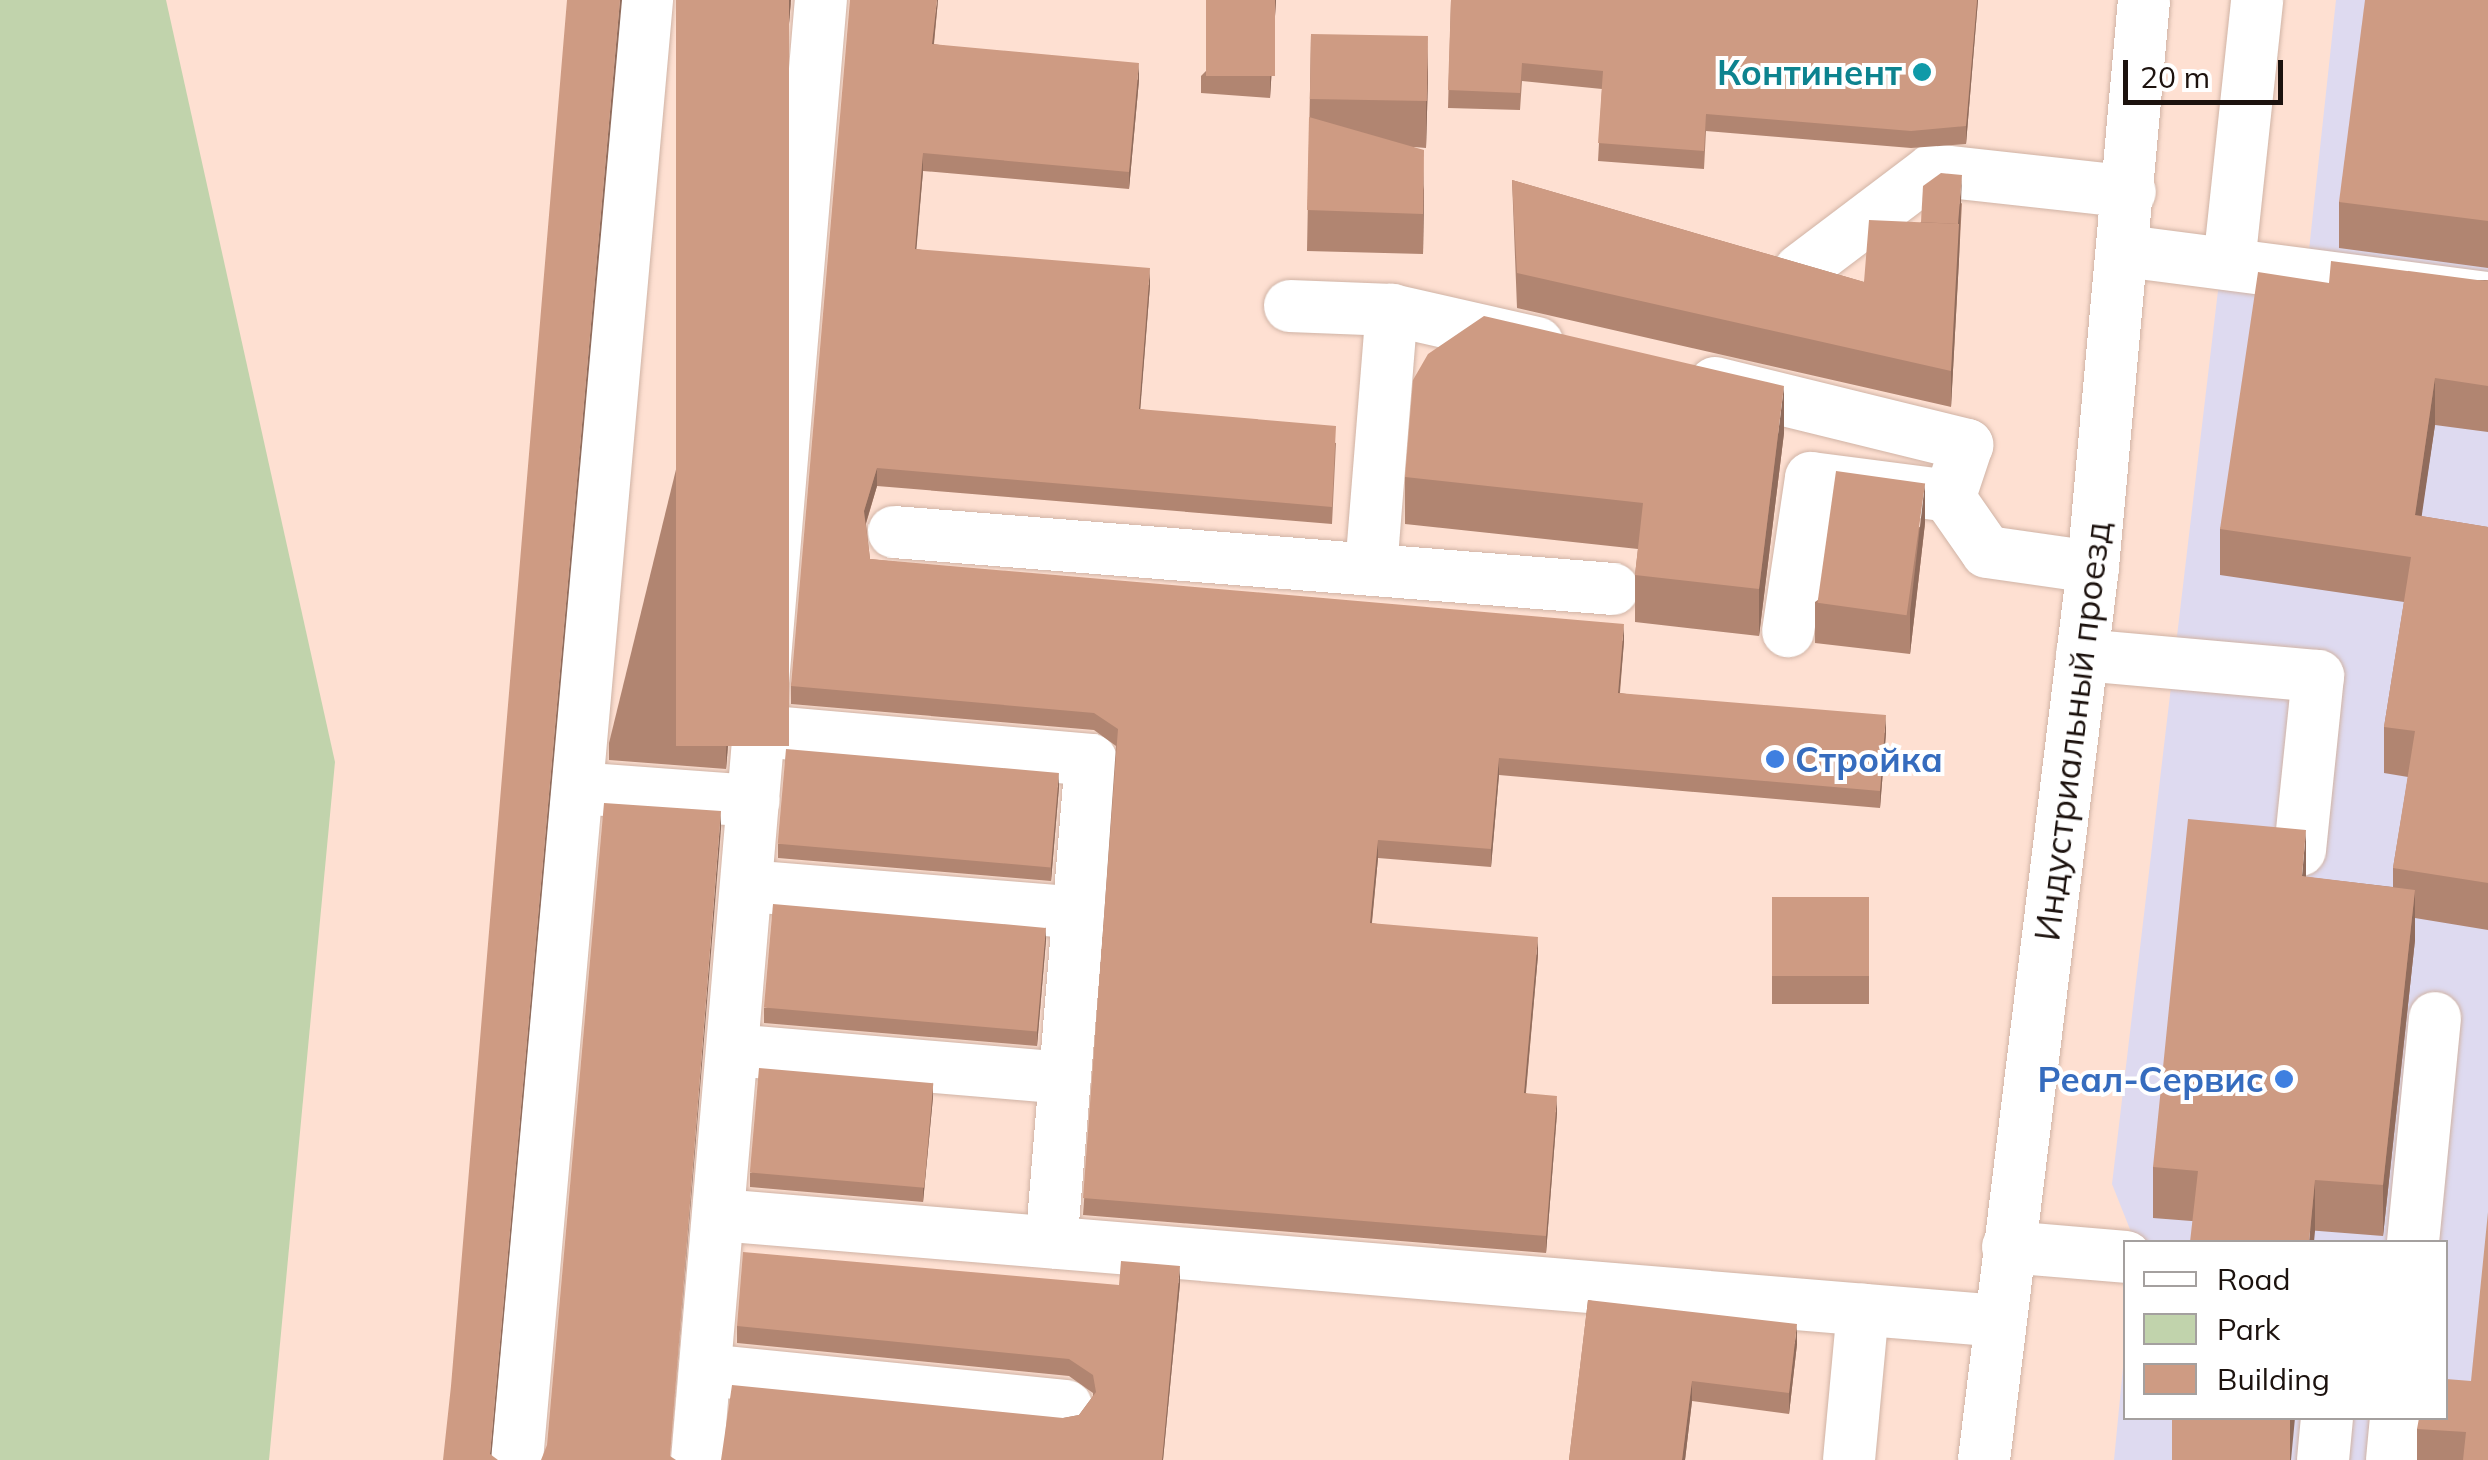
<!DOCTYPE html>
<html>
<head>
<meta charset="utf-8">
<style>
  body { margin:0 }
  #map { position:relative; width:2488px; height:1460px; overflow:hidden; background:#fee0d2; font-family:Mulish,sans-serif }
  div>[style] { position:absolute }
  .industrial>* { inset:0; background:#dedaf0 }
  .green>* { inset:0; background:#c1d3ac }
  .roads { filter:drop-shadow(0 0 2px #d0b3a5) drop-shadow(0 0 2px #d0b3a5) }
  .minor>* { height:52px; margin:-26px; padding:0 26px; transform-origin:26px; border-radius:26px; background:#fff }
  .wall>* { inset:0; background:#b18571; transform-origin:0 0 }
  .shaded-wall>* { inset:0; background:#906c5c }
  .building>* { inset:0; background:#ce9b83; transform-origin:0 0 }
  .dots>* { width:28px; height:28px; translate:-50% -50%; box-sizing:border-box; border:5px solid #fff; border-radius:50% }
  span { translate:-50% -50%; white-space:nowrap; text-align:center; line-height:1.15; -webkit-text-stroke:8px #fff; paint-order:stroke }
  .culture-label { font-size:35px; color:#0d838f; font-weight:700 }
  .right { translate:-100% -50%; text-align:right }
  .street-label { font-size:35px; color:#1c120e }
  .shop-label { font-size:35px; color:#366cbe; font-weight:700 }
  .left { translate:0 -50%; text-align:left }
  .legend { position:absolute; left:2123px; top:1240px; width:325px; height:180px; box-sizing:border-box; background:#fff; border:2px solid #a4a09f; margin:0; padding:12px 18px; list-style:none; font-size:30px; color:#1c120e }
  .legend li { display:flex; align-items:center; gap:20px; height:50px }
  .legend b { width:50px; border:2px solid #a4a09f }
  .scale { position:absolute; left:2123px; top:60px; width:160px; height:45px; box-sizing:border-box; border:5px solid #1c120e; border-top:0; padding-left:12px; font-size:30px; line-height:35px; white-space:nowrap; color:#1c120e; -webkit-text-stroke:8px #fff; paint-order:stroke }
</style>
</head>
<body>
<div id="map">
  <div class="industrial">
    <i style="clip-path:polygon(2336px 0,2488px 0,2488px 1460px,2114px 1460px,2125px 1347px,2126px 1418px,2446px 1418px,2446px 1242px,2135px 1242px,2112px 1184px,2224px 240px,2309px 250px)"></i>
  </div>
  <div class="green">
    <i style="clip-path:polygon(0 0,166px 0,335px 762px,269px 1460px,0 1460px)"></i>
  </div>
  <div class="roads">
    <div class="minor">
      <i style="left:2125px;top:251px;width:366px;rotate:7.4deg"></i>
      <i style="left:2229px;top:264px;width:265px;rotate:-83.9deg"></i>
      <i style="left:1800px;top:270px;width:166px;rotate:-37.1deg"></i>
      <i style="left:1932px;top:170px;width:199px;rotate:6.3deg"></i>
      <i style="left:1290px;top:306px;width:102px;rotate:2.2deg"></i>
      <i style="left:1715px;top:383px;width:260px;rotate:13.8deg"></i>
      <i style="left:1967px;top:445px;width:54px;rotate:108.4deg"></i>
      <i style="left:1950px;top:496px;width:140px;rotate:-172.6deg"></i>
      <i style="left:1811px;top:478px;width:155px;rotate:98.5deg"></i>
      <i style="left:1948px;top:496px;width:68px;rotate:55.1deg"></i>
      <i style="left:1987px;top:552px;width:107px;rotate:8.1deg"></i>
      <i style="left:894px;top:532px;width:721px;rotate:4.53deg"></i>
      <i style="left:1371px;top:569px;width:260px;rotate:-85.4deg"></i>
      <i style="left:1392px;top:310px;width:149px;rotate:12.8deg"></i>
      <i style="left:2082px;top:655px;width:237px;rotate:5.1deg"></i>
      <i style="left:2318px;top:676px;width:175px;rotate:95.9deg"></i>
      <i style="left:760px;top:731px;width:332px;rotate:5deg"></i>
      <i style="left:1091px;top:760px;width:484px;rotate:94.7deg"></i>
      <i style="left:577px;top:788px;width:177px;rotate:4.2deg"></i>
      <i style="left:747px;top:886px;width:333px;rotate:4.6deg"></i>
      <i style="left:733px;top:1050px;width:333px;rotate:4.8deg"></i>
      <i style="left:719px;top:1215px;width:1284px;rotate:4.73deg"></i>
      <i style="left:2413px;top:1242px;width:225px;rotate:-84.4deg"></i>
      <i style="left:2008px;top:1247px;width:118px;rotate:4.8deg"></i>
      <i style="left:705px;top:1370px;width:363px;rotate:5.7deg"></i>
      <i style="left:517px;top:1460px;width:1466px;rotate:-84.91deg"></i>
      <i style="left:697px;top:1460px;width:1465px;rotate:-85.15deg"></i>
      <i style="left:1849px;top:1460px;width:151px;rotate:-84.7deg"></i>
      <i style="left:1984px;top:1460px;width:900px;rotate:-83.04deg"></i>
      <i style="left:2093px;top:567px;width:569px;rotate:-84.86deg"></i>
      <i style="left:2323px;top:1460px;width:42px;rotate:-84.6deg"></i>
      <i style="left:2392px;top:1460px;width:42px;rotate:-84.6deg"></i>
    </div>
  </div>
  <div class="wall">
    <i style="clip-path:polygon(791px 0,726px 769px,609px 760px,609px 743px)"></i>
    <i style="clip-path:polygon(938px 0,934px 44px,1139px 80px,1129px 189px,923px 171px,916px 249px,1150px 285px,1140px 409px,1336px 443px,1332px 524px,877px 486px,866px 524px,870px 559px,1624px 641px,1620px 693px,1886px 733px,1880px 808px,1499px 775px,1491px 867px,1378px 858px,1372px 923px,1538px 955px,1526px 1093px,1557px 1113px,1546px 1253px,1083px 1215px,1116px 746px,1094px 730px,791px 704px,791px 686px)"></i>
    <i style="clip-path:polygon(1276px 0,1270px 98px,1201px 93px,1201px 76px)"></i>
    <i style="clip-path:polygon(1451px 0,1978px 0,1966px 144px,1911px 148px,1706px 131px,1704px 169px,1598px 161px,1602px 89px,1522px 81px,1520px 110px,1448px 108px)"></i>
    <i style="clip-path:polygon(2488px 0,2488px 268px,2339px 248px,2339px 202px)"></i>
    <i style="clip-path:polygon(1311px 34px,1428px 77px,1426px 148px,1414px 147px,1424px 190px,1423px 254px,1307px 251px)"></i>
    <i style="clip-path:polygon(1512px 180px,1864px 282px,1921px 222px,1962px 203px,1951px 407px,1517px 308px)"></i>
    <i style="clip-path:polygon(2488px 280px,2488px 432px,2435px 425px,2421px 516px,2488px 527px,2488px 930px,2415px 918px,2415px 940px,2383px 1236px,2153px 1218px,2153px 1167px,2306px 877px,2393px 887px,2393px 868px,2408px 777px,2384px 773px,2384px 727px,2404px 602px,2220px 575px,2220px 529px,2329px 283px)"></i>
    <i style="clip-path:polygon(1784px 433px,1759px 636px,1635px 622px,1635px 575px,1638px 549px,1405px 524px,1405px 477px)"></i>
    <i style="clip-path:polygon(1925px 523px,1910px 654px,1815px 643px,1815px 602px)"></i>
    <i style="clip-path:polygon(1059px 787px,1051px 881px,778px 858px,778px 844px)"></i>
    <i style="left:1772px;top:897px;width:97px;height:107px"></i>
    <i style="clip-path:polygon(1046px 940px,1037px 1046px,764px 1023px,764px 1008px)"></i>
    <i style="clip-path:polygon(933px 1097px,923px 1202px,750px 1187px,750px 1173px)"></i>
    <i style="clip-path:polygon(1180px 1283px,1163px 1460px,1063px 1418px,1079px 1415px,1093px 1396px,1093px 1393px,1069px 1376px,737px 1343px,737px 1326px,1119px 1285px)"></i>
    <i style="clip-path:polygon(1588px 1300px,1797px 1344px,1789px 1414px,1692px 1401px,1685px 1460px,1569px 1460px)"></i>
    <i style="clip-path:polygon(2471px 1381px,2488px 1460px,2417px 1460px,2417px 1429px)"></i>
  </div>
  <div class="shaded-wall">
    <i style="clip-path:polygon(620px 0,622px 0,491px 1460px,490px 1454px)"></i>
    <i style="clip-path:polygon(789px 0,791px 0,726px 769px,726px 751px)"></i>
    <i style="clip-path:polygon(937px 0,938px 0,932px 61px,932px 44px)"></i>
    <i style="clip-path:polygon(1275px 0,1276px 0,1270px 98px,1270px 80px)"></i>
    <i style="clip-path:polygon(1977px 0,1978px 0,1966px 144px,1966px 126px)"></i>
    <i style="clip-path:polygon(1428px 37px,1428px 77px,1426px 148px,1426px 107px)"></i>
    <i style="clip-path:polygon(1139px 63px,1139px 80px,1129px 189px,1129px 172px)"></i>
    <i style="clip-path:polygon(1424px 150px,1424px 190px,1423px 254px,1423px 214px)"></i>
    <i style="clip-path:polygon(923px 153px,923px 171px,915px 266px,915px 249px)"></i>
    <i style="clip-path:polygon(1962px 175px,1959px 260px,1951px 407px,1951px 371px,1957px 230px)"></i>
    <i style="clip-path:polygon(1150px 268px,1150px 285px,1139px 426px,1139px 409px)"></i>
    <i style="clip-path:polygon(2435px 378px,2435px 425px,2415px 562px,2415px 515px)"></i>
    <i style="clip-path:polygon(1784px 386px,1784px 433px,1759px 636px,1759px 589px)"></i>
    <i style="clip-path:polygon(877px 468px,877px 486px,864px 529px,864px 511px)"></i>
    <i style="clip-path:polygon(1925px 483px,1925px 523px,1910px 654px,1910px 613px)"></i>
    <i style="clip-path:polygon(1624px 624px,1624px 641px,1618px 710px,1618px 693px)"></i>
    <i style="clip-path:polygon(1886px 715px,1886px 733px,1880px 808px,1880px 791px)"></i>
    <i style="clip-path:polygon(1499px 758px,1499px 775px,1491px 867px,1491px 849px)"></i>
    <i style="clip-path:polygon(1059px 773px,1059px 787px,1051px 881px,1051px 866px)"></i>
    <i style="clip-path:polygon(721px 811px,721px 829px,670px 1460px)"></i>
    <i style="clip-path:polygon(2306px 830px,2306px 881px,2302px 876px)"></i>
    <i style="clip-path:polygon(1378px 840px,1378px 858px,1370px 940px,1370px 923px)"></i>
    <i style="clip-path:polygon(2415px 890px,2415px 940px,2383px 1236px,2383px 1185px)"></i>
    <i style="clip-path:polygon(1046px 926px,1046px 940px,1037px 1046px,1037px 1031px)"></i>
    <i style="clip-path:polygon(1538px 937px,1538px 955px,1524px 1111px,1524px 1093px)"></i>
    <i style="clip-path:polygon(933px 1082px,933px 1097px,923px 1202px,923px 1187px)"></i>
    <i style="clip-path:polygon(1557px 1096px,1557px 1113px,1546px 1253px,1546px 1236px)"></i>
    <i style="clip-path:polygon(2315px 1180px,2315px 1231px,2314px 1242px,2309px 1242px)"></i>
    <i style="clip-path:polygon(1180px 1266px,1180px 1283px,1163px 1460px,1162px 1460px)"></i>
    <i style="clip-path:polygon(1797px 1324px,1797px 1344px,1789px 1414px,1789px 1393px)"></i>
    <i style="clip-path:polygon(1692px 1381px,1692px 1401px,1685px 1460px,1682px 1460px)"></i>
    <i style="clip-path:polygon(2290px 1418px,2295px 1418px,2291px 1460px,2285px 1460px)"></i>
  </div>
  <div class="building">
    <i style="clip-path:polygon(567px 0,620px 0,490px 1454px,498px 1460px,443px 1460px,451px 1386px)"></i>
    <i style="left:676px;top:0;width:113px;height:746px"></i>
    <i style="clip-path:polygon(850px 0,937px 0,932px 44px,1139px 63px,1129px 172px,923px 153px,915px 249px,1150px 268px,1139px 409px,1336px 426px,1332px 507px,877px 468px,864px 511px,870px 559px,1624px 624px,1618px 693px,1886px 715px,1880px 791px,1499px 758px,1491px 849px,1378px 840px,1370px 923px,1538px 937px,1524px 1093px,1557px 1096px,1546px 1236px,1083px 1198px,1118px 729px,1094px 713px,791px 686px)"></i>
    <i style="left:1206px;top:0;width:69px;height:76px"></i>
    <i style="clip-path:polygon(1451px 0,1977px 0,1966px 126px,1911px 131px,1706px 114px,1704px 151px,1598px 143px,1603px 71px,1522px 63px,1520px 93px,1448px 90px)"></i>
    <i style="clip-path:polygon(2365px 0,2488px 0,2488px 221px,2339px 202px)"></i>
    <i style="left:1311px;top:34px;width:117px;height:65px;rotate:1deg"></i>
    <i style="clip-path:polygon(1309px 117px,1424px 150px,1423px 214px,1307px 210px)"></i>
    <i style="clip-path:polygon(1941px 173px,1962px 175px,1958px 224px,1921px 222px,1923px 186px)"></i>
    <i style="clip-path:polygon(1512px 180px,1864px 282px,1869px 220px,1959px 224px,1951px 371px,1517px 273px)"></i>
    <i style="clip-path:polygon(2331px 261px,2485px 281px,2488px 280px,2488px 386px,2435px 378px,2415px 515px,2488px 527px,2488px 883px,2393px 868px,2415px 731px,2384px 727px,2411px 557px,2220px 529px,2258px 272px,2329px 283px)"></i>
    <i style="clip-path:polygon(1484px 316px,1784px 386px,1759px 589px,1635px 575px,1643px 503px,1405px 477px,1413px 380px,1428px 354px)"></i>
    <i style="left:1836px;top:471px;width:90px;height:133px;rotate:8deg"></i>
    <i style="left:786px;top:749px;width:274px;height:95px;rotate:5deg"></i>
    <i style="clip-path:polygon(604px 803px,721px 811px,670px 1456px,676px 1460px,541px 1460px,547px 1445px)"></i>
    <i style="clip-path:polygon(2188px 819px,2306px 830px,2302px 876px,2415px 890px,2383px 1185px,2315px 1180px,2309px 1242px,2190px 1242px,2198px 1171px,2153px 1167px)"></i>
    <i style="left:1772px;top:897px;width:97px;height:79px"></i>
    <i style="left:773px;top:904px;width:274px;height:104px;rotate:5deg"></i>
    <i style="left:759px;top:1068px;width:175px;height:105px;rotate:5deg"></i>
    <i style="clip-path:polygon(2488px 1212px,2488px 1460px,2463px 1460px,2466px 1432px,2417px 1429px,2419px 1418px,2446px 1418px,2446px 1379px,2471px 1381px)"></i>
    <i style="clip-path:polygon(743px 1252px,1119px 1285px,1121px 1261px,1180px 1266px,1162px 1460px,721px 1460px,732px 1385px,1063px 1418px,1079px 1415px,1096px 1392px,1093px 1375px,1069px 1359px,737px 1326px)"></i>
    <i style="clip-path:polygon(1588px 1300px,1797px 1324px,1789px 1393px,1692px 1381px,1682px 1460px,1569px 1460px)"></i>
    <i style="left:2172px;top:1418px;width:118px;height:42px"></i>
  </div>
  <div class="dots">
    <i style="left:1922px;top:72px;background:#0f9aa8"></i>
    <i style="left:1775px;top:759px;background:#3f7fe0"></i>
    <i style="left:2284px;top:1079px;background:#3f7fe0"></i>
  </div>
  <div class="culture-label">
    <span class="right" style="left:1902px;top:72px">Континент</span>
  </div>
  <div class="street-label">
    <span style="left:2072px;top:731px;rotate:-83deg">Индустриальный проезд</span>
  </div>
  <div class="shop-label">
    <span class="left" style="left:1795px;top:759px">Стройка</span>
    <span class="right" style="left:2264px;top:1079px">Реал-Сервис</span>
  </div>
  <ul class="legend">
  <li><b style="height:12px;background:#fff"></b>Road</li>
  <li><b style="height:28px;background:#c1d3ac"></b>Park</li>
  <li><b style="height:28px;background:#ce9b83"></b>Building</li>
  </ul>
  <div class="scale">20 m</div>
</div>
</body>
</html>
